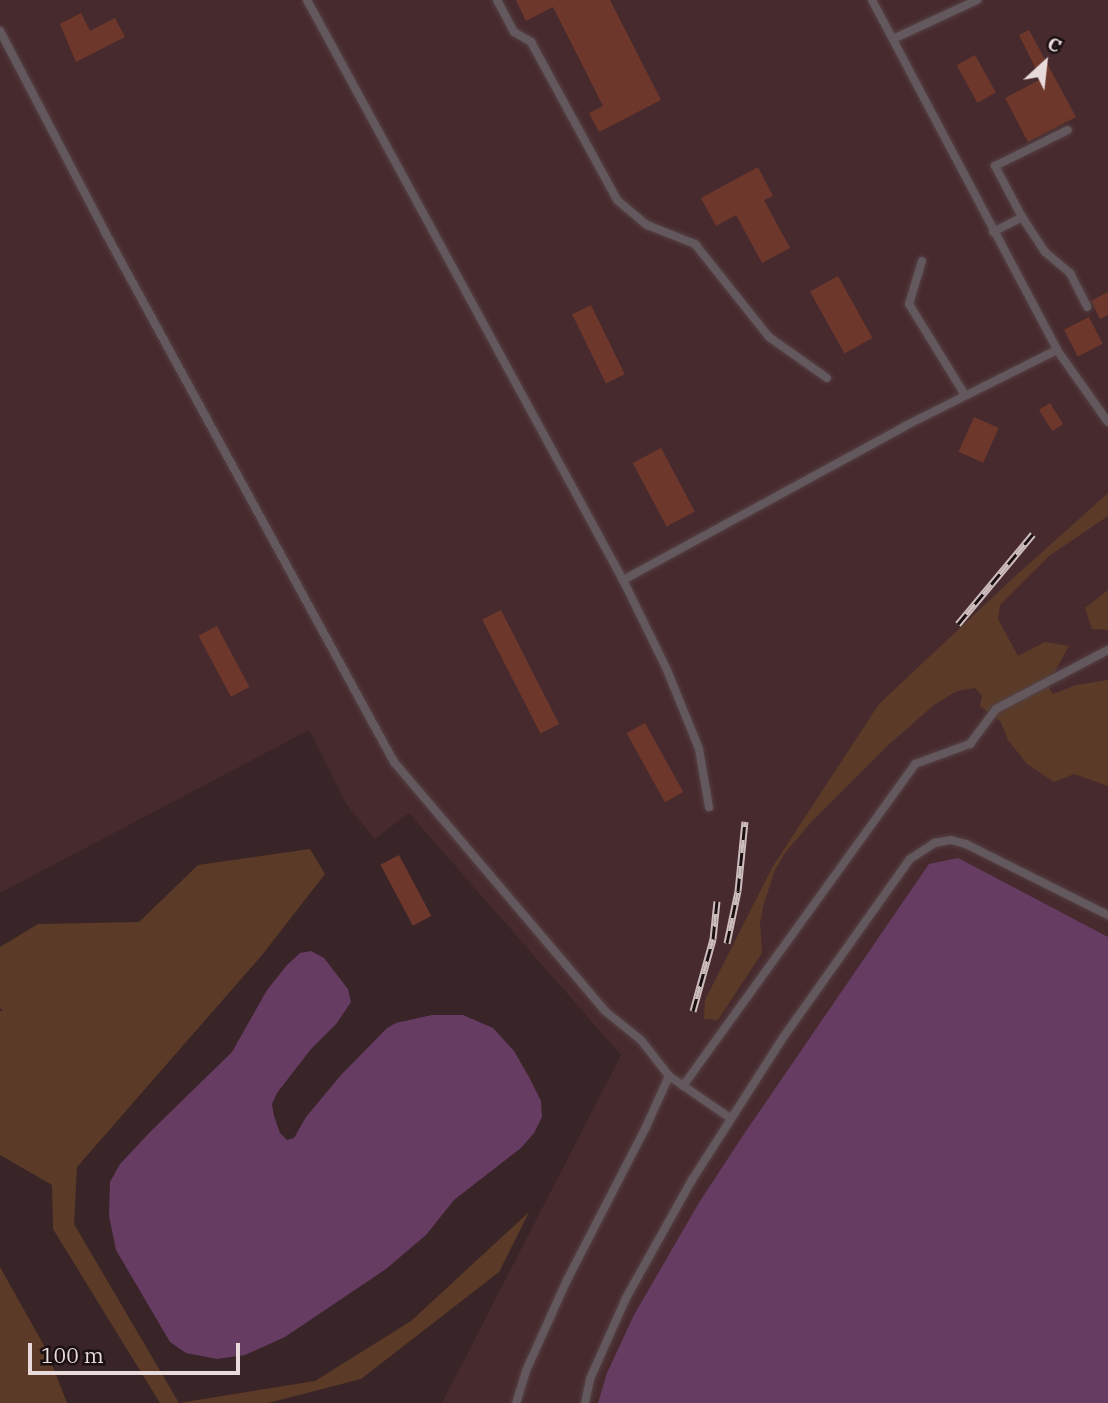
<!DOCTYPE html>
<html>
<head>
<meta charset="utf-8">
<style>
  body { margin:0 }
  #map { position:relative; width:1108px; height:1403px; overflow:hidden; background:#392427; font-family:"IBM Plex Serif",serif }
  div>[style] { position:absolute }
  .built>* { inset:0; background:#472a2e }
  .green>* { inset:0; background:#5b3b27 }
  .water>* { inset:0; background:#663c63 }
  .building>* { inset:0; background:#6e372c; transform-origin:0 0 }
  .roads { filter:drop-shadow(0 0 2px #554144) drop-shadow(0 0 2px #554144) }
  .lane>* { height:8px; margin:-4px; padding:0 4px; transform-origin:4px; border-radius:4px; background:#63585d }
  .rail>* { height:7px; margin-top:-3.5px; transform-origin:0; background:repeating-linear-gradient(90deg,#1a1011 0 13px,#cdbdbe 0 26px); box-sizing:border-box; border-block:2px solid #cdbdbe }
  span { translate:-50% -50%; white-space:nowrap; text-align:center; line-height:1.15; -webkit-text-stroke:5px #1a1011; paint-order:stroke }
  .north { position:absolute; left:1010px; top:28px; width:70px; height:70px; -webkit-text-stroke:5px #1a1011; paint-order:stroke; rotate:27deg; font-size:19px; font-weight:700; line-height:28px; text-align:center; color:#e9dadb }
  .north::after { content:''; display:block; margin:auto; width:24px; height:32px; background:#e9dadb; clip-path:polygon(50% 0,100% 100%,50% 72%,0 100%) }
  .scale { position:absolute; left:28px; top:1343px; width:212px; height:32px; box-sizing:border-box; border:4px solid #e9dadb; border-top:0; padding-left:9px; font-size:21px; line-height:24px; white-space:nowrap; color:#e9dadb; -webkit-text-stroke:5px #1a1011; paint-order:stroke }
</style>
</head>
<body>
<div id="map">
  <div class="built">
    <i style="clip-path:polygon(0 0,1108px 0,1108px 1403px,442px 1403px,621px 1055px,409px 813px,375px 839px,346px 804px,309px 730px,0 893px)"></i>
  </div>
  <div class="green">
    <i style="clip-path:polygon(1108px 493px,1108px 516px,1049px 556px,1000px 605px,998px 619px,1018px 656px,1045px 642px,1069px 646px,1047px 685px,1053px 694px,1076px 685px,1108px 680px,1108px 786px,1074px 774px,1054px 782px,1027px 764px,1008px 740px,1001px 722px,980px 706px,982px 696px,975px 688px,957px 691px,934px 705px,887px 746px,812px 821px,785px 853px,775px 870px,764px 903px,760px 923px,762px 953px,718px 1020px,704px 1019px,705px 1000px,773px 866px,879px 704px,1010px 581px)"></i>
    <i style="clip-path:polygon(1108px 590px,1108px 630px,1092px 629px,1085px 608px)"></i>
    <i style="clip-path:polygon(310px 849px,325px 874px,262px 955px,77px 1167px,74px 1224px,179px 1403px,315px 1381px,411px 1321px,529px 1212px,499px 1272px,361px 1379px,268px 1403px,160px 1403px,53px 1229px,52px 1185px,0 1155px,0 1011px,3px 1011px,0 1008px,0 947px,38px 924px,139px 922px,198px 865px)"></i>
    <i style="clip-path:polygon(0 1267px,46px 1349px,67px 1403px,0 1403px)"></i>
  </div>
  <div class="water">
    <i style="clip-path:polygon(958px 858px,1108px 937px,1108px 1403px,598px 1403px,607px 1373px,634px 1315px,700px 1201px,746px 1131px,929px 864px)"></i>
    <i style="clip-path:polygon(311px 951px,324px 958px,348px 989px,351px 1002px,337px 1023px,311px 1049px,277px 1093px,272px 1104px,274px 1116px,280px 1133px,287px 1140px,294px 1138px,306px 1117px,341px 1075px,387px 1028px,396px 1023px,432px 1015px,463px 1015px,493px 1028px,514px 1051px,529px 1077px,541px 1101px,542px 1117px,534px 1133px,521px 1148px,454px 1200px,426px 1235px,386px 1269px,285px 1337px,245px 1355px,217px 1359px,186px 1353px,170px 1342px,116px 1250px,109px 1216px,110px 1182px,120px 1164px,151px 1131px,232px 1052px,267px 990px,287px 965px,300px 953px)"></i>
  </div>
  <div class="building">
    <i style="clip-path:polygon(516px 0,610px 0,661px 100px,599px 132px,589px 113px,603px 106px,553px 7px,526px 21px)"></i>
    <i style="clip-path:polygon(81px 13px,90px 31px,115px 18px,125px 37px,76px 62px,60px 24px)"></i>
    <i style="clip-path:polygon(1029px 30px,1076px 117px,1028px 142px,1005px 98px,1041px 79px,1019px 35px)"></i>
    <i style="left:975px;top:55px;width:43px;height:21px;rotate:61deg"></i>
    <i style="clip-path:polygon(758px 167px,773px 196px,764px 200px,790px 248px,762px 263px,736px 215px,716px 226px,701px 198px)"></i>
    <i style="left:838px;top:276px;width:71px;height:32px;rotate:61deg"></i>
    <i style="clip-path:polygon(1108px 292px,1108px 315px,1100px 319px,1091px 301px)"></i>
    <i style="left:591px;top:305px;width:77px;height:21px;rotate:64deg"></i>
    <i style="left:1089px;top:317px;width:30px;height:28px;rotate:63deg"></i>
    <i style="left:1050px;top:403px;width:25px;height:13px;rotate:58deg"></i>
    <i style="left:974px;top:417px;width:27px;height:38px;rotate:24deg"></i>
    <i style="left:661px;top:448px;width:72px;height:32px;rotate:62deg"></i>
    <i style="left:501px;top:610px;width:128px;height:21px;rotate:63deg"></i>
    <i style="left:217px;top:626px;width:69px;height:21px;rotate:62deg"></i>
    <i style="left:645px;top:723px;width:79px;height:21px;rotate:61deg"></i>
    <i style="left:399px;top:855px;width:69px;height:21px;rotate:62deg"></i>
  </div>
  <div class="roads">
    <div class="lane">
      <i style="left:307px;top:0;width:660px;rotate:61.42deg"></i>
      <i style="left:623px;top:580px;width:100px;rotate:63.9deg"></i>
      <i style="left:667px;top:670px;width:85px;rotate:67.9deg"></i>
      <i style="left:699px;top:749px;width:59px;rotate:80.2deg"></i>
      <i style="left:497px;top:0;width:36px;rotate:62deg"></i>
      <i style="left:514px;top:32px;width:20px;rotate:30deg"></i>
      <i style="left:531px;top:42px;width:180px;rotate:61.4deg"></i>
      <i style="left:617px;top:200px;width:39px;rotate:40deg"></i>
      <i style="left:647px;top:225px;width:52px;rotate:21.6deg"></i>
      <i style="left:695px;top:244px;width:119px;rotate:51.5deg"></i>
      <i style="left:769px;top:337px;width:71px;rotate:35.3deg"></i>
      <i style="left:872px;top:0;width:396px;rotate:62.1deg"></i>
      <i style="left:1057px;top:350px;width:88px;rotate:54.7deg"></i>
      <i style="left:0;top:31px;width:227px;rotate:62.4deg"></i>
      <i style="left:105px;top:232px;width:604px;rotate:61.4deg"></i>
      <i style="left:394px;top:762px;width:326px;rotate:49.7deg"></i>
      <i style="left:605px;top:1011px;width:46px;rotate:38.9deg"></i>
      <i style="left:641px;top:1040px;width:46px;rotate:52.1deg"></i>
      <i style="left:669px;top:1076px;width:56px;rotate:114.3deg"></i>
      <i style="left:646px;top:1127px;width:172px;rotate:117.3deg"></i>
      <i style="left:567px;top:1280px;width:100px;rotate:114.3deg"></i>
      <i style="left:526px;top:1371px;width:34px;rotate:107deg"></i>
      <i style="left:893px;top:39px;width:93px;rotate:-24.9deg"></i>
      <i style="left:1022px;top:217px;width:42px;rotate:56.7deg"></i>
      <i style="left:1045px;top:252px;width:33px;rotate:40deg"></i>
      <i style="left:1070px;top:273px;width:38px;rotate:63deg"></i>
      <i style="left:993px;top:232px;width:33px;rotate:-27deg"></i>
      <i style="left:1022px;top:217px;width:58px;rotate:-117.9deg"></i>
      <i style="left:995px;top:166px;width:81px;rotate:-26.3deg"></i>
      <i style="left:922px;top:261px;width:45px;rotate:106.8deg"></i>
      <i style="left:909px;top:304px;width:107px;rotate:58.4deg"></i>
      <i style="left:623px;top:580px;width:321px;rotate:-28.6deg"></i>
      <i style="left:905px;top:426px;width:170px;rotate:-26.6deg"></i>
      <i style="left:669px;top:1076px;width:74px;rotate:34.5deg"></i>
      <i style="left:683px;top:1086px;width:397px;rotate:-54.2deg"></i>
      <i style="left:915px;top:764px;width:59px;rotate:-20deg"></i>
      <i style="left:970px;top:744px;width:44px;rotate:-53.4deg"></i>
      <i style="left:996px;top:709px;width:127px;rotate:-27.8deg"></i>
      <i style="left:585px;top:1403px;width:25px;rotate:-78deg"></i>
      <i style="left:590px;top:1379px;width:89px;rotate:-66deg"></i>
      <i style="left:626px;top:1298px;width:135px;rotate:-60.8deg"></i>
      <i style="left:692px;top:1180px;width:167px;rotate:-57.4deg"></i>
      <i style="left:782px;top:1039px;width:221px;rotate:-54.6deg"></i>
      <i style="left:910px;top:859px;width:30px;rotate:-33deg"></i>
      <i style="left:935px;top:843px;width:16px;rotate:-11deg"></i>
      <i style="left:951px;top:840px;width:16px;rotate:15deg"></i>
      <i style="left:966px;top:844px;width:159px;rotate:26.6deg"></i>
    </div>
  </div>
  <div class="rail">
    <i style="left:958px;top:624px;width:117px;rotate:-50.2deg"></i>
    <i style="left:727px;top:943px;width:53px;rotate:-78.1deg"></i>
    <i style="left:738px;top:891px;width:70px;rotate:-84.3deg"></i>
    <i style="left:693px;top:1011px;width:75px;rotate:-74.5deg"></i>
    <i style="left:713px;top:939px;width:38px;rotate:-84deg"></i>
  </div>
  <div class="north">С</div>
  <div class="scale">100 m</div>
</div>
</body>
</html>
